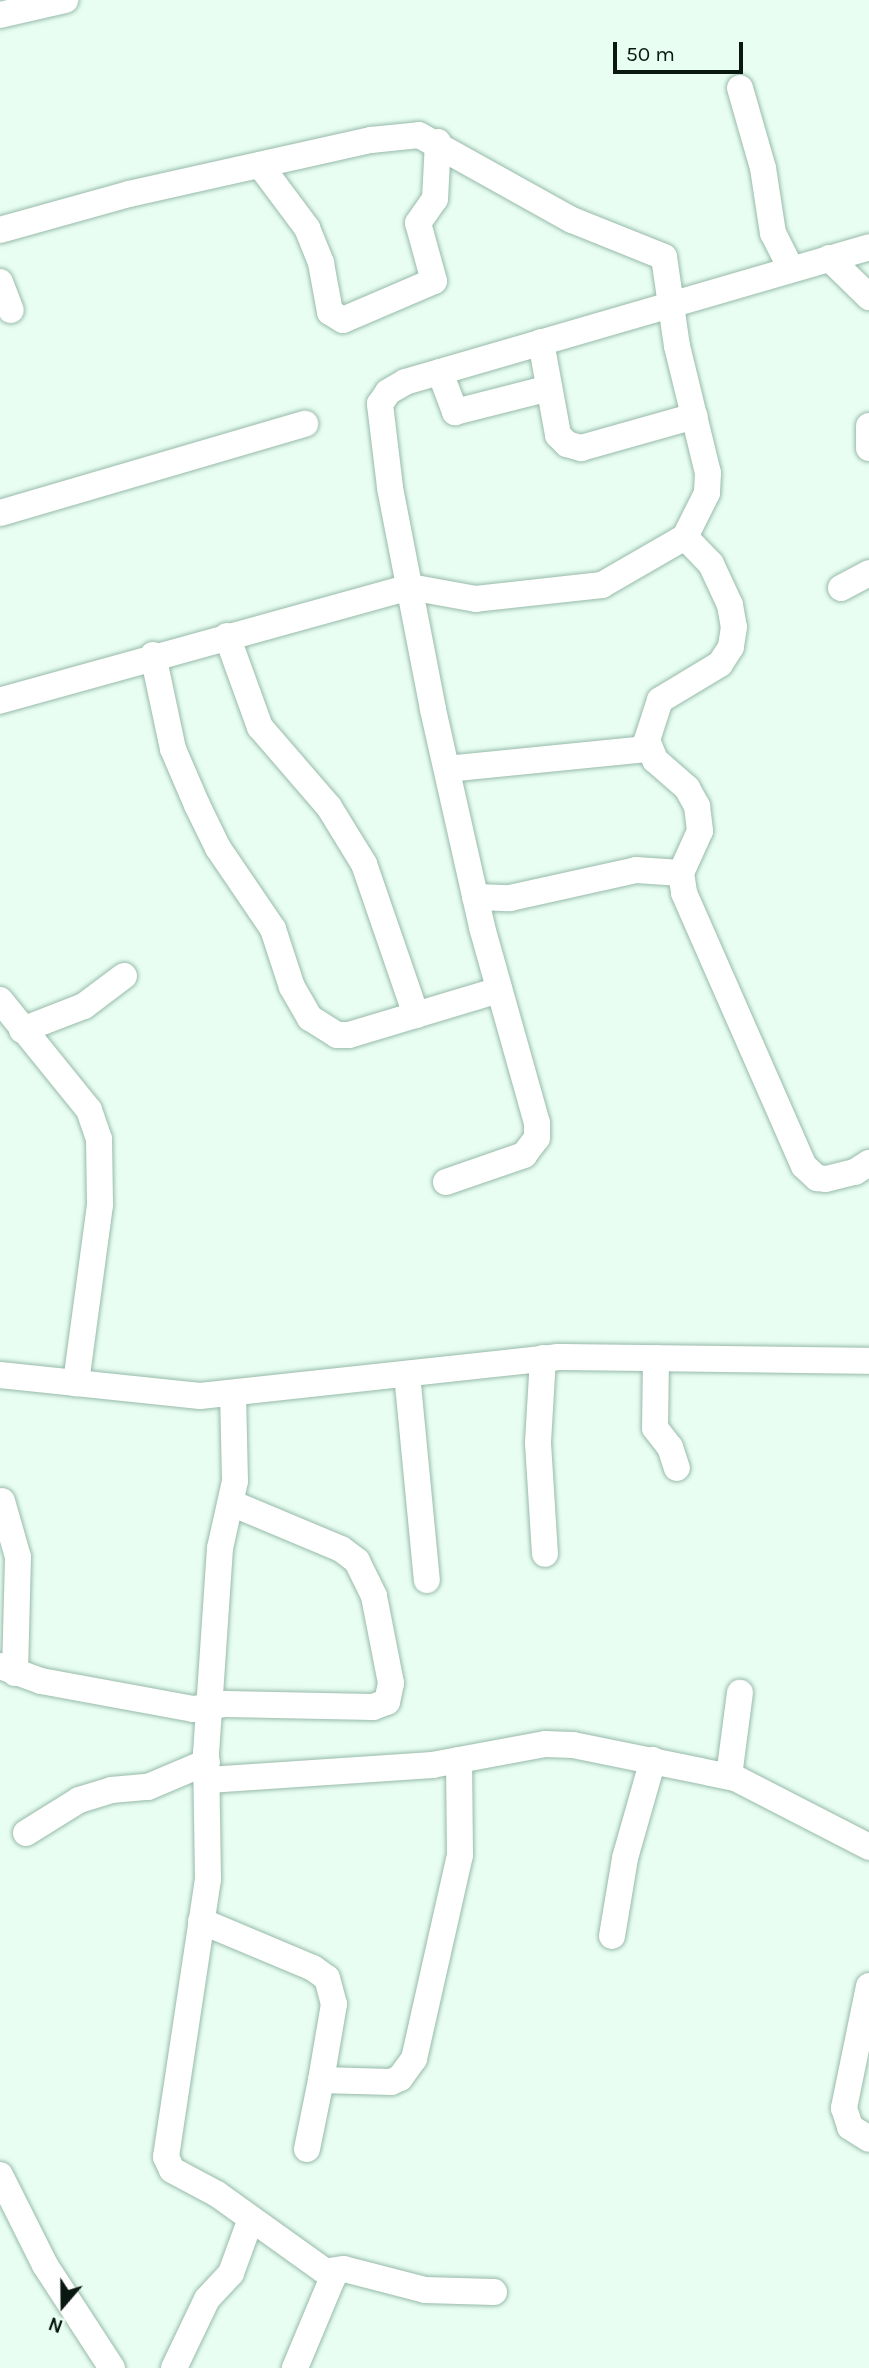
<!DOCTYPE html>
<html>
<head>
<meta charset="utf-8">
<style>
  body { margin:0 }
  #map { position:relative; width:869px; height:2368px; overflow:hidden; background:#e8fef3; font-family:Karla,sans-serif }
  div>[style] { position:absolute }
  .roads { filter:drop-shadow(0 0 2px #97baa9) drop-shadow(0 0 2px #97baa9) }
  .minor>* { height:26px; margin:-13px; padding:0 13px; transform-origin:13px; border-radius:13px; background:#fff }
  span { translate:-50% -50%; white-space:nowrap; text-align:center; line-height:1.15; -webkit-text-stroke:5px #e8fef3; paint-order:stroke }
  .north { position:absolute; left:28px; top:2270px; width:70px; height:70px; -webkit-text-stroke:5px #e8fef3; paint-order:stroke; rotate:200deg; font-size:19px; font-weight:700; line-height:28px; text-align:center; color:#0a1812 }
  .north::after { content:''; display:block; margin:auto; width:24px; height:32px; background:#0a1812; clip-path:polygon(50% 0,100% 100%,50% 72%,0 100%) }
  .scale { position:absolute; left:613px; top:42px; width:130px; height:32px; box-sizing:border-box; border:4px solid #0a1812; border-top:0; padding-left:9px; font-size:21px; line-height:24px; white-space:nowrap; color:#0a1812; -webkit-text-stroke:5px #e8fef3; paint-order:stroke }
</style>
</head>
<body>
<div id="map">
  <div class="roads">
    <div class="minor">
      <i style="left:0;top:15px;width:67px;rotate:-13deg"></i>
      <i style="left:740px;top:88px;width:83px;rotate:74deg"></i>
      <i style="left:763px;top:168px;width:66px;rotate:81.3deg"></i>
      <i style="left:773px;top:233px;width:40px;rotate:63.4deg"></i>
      <i style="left:260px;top:165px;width:79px;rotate:53.3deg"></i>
      <i style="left:307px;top:228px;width:38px;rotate:68deg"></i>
      <i style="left:321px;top:263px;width:50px;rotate:79.6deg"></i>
      <i style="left:330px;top:312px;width:15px;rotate:32deg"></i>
      <i style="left:343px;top:320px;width:99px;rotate:-23.2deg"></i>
      <i style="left:434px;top:281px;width:60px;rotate:-105.4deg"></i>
      <i style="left:418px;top:223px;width:29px;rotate:-55deg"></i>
      <i style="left:435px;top:199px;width:57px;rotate:-87deg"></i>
      <i style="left:0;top:230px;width:134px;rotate:-15.6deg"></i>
      <i style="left:129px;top:194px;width:248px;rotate:-12.6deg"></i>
      <i style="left:371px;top:140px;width:48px;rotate:-5.9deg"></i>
      <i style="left:419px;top:135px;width:175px;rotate:29.1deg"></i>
      <i style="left:572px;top:220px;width:99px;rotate:21.9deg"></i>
      <i style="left:664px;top:257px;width:90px;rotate:81.7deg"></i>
      <i style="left:677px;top:346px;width:131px;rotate:76.3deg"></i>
      <i style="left:708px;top:473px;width:20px;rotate:93deg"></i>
      <i style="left:707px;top:493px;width:49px;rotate:116.6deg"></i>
      <i style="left:685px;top:537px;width:96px;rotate:150deg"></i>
      <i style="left:602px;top:585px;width:127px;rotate:173.7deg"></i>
      <i style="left:476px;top:599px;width:67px;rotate:-169.7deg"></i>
      <i style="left:410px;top:587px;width:426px;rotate:164.5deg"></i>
      <i style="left:829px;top:258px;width:56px;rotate:44.3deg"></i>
      <i style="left:0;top:282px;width:30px;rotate:69deg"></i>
      <i style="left:541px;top:342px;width:95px;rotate:79.6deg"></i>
      <i style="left:558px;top:435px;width:13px;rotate:45deg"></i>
      <i style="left:567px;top:444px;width:15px;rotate:16deg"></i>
      <i style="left:581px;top:448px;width:118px;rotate:-15.7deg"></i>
      <i style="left:440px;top:372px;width:43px;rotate:69.4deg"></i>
      <i style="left:455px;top:412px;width:97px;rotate:-14.3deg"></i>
      <i style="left:869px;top:426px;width:22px;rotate:90deg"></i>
      <i style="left:0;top:513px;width:318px;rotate:-16.3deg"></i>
      <i style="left:685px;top:537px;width:37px;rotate:46deg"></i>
      <i style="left:711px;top:564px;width:45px;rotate:65.1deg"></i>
      <i style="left:730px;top:605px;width:22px;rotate:80deg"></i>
      <i style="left:734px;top:627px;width:20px;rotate:99deg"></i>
      <i style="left:731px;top:647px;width:20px;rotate:123deg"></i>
      <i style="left:720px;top:664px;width:70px;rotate:149deg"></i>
      <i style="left:660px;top:700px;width:42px;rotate:108deg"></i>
      <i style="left:647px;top:740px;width:22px;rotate:68deg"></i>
      <i style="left:655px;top:760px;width:43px;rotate:41.2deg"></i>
      <i style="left:687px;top:788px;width:21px;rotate:61deg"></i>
      <i style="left:697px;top:806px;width:25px;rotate:83deg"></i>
      <i style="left:700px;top:831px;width:46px;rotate:114.3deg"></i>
      <i style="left:681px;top:873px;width:20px;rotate:81deg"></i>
      <i style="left:684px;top:893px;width:298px;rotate:66.3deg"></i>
      <i style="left:804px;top:1166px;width:18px;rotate:43deg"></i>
      <i style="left:817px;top:1178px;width:9px;rotate:6deg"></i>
      <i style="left:826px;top:1179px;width:30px;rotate:-14deg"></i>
      <i style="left:855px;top:1172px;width:17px;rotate:-33deg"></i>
      <i style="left:841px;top:588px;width:32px;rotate:-28deg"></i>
      <i style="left:227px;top:636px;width:97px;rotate:70.1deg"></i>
      <i style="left:260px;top:727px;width:106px;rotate:49.2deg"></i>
      <i style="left:329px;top:807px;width:67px;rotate:58.4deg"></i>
      <i style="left:364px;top:864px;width:160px;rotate:71deg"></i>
      <i style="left:153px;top:655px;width:96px;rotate:78deg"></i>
      <i style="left:173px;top:749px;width:61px;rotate:66.8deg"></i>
      <i style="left:197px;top:805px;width:48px;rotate:64deg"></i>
      <i style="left:218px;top:848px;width:98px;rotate:55.8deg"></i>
      <i style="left:273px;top:929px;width:61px;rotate:71.9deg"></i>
      <i style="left:292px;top:987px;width:36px;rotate:60deg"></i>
      <i style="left:310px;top:1018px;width:32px;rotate:32deg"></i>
      <i style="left:337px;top:1035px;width:12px"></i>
      <i style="left:349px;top:1035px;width:157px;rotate:-16.7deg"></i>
      <i style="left:447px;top:769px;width:203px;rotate:-5.7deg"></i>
      <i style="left:475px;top:897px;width:35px;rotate:2deg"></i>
      <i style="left:510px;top:898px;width:129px;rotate:-12.5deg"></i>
      <i style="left:636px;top:870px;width:45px;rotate:3.8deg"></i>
      <i style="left:0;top:1000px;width:141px;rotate:51deg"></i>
      <i style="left:89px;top:1110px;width:31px;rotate:71deg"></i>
      <i style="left:99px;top:1139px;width:66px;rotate:89.1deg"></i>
      <i style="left:100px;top:1205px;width:180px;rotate:97.7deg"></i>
      <i style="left:22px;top:1030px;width:66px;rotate:-21.2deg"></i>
      <i style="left:84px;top:1006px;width:50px;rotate:-36.9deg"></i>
      <i style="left:446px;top:1182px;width:83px;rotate:-19.1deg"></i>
      <i style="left:524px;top:1155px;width:21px;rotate:-53deg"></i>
      <i style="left:537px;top:1138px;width:15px;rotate:-90deg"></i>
      <i style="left:537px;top:1123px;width:204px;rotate:-105.7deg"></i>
      <i style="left:482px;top:927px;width:223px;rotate:-102.7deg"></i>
      <i style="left:433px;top:709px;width:226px;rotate:-101deg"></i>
      <i style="left:390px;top:487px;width:84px;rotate:-96.9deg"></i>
      <i style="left:380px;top:404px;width:14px;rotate:-56deg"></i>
      <i style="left:388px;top:392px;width:20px;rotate:-30deg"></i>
      <i style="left:405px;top:382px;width:483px;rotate:-16.2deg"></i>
      <i style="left:543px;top:1358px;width:85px;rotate:93.4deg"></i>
      <i style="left:538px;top:1443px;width:111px;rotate:86.4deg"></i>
      <i style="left:656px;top:1358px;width:70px;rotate:90.8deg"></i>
      <i style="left:655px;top:1428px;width:24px;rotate:52deg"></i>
      <i style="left:670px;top:1447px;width:22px;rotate:72deg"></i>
      <i style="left:407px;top:1374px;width:207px;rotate:84.5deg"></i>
      <i style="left:0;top:1375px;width:201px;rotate:6deg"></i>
      <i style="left:200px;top:1396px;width:359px;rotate:-6.2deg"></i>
      <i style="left:557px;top:1357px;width:312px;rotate:0.7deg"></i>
      <i style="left:233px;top:1393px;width:88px;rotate:88.7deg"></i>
      <i style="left:235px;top:1481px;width:69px;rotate:102.6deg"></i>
      <i style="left:220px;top:1548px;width:204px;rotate:93.9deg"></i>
      <i style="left:206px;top:1752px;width:127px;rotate:89.1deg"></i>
      <i style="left:208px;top:1879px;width:281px;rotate:98.6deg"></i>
      <i style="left:166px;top:2157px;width:14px;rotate:65deg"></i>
      <i style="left:172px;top:2170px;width:51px;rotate:28.1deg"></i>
      <i style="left:217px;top:2194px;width:143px;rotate:35.6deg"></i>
      <i style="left:333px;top:2277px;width:99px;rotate:112.7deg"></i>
      <i style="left:2px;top:1501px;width:58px;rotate:74.1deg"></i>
      <i style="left:18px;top:1557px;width:116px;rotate:91.5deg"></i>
      <i style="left:0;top:1666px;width:44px;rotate:20.1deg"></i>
      <i style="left:41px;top:1681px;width:155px;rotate:10.4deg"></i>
      <i style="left:193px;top:1709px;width:33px;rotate:-9deg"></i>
      <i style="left:226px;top:1704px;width:147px;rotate:1.2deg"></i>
      <i style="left:373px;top:1707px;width:15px;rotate:-20deg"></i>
      <i style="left:387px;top:1702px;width:19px;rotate:-78deg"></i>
      <i style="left:391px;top:1683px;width:89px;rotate:-101.1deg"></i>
      <i style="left:374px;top:1596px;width:39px;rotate:-116deg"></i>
      <i style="left:357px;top:1561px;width:20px;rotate:-143deg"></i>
      <i style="left:341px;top:1549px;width:119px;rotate:-157.3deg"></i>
      <i style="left:729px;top:1776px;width:84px;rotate:-82.5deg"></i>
      <i style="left:208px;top:1780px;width:225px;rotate:-3.8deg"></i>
      <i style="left:432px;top:1765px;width:115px;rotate:-10.5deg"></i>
      <i style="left:545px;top:1744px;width:28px;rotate:2deg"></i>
      <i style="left:573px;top:1745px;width:165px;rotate:11.5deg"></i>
      <i style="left:735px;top:1778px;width:151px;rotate:27.2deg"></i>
      <i style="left:26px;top:1833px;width:62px;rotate:-31.9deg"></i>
      <i style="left:79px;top:1800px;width:34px;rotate:-17deg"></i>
      <i style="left:111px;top:1790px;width:37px;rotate:-5deg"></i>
      <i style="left:148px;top:1787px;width:64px;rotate:-23deg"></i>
      <i style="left:201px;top:1921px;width:121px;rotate:22.8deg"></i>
      <i style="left:313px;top:1968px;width:17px;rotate:36deg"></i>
      <i style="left:327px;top:1978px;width:27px;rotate:75deg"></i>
      <i style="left:334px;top:2004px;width:77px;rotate:99.7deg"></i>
      <i style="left:321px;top:2080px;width:70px;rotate:1.6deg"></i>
      <i style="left:391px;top:2082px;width:10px;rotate:-24deg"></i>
      <i style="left:400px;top:2078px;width:24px;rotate:-54deg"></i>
      <i style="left:414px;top:2059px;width:209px;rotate:-77.3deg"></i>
      <i style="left:460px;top:1855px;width:95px;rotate:-90.6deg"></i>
      <i style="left:612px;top:1936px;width:79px;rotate:-80.5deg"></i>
      <i style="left:625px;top:1858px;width:102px;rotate:-74.1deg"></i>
      <i style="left:869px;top:1986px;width:125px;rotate:101.6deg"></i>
      <i style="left:844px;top:2108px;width:20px;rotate:72deg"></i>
      <i style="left:850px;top:2127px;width:22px;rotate:32deg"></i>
      <i style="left:307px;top:2149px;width:70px;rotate:-78.5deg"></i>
      <i style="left:0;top:2175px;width:101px;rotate:63.4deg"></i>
      <i style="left:45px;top:2265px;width:123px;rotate:57deg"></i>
      <i style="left:329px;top:2271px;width:15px;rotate:-8deg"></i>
      <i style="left:344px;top:2269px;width:84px;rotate:14.5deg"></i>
      <i style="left:425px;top:2290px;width:69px;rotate:1.7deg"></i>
      <i style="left:174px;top:2368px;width:76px;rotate:-64.4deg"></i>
      <i style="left:207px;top:2299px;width:35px;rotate:-47deg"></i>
      <i style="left:231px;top:2273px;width:55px;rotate:-69.9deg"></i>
    </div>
  </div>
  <div class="north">N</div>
  <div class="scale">50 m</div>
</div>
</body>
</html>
